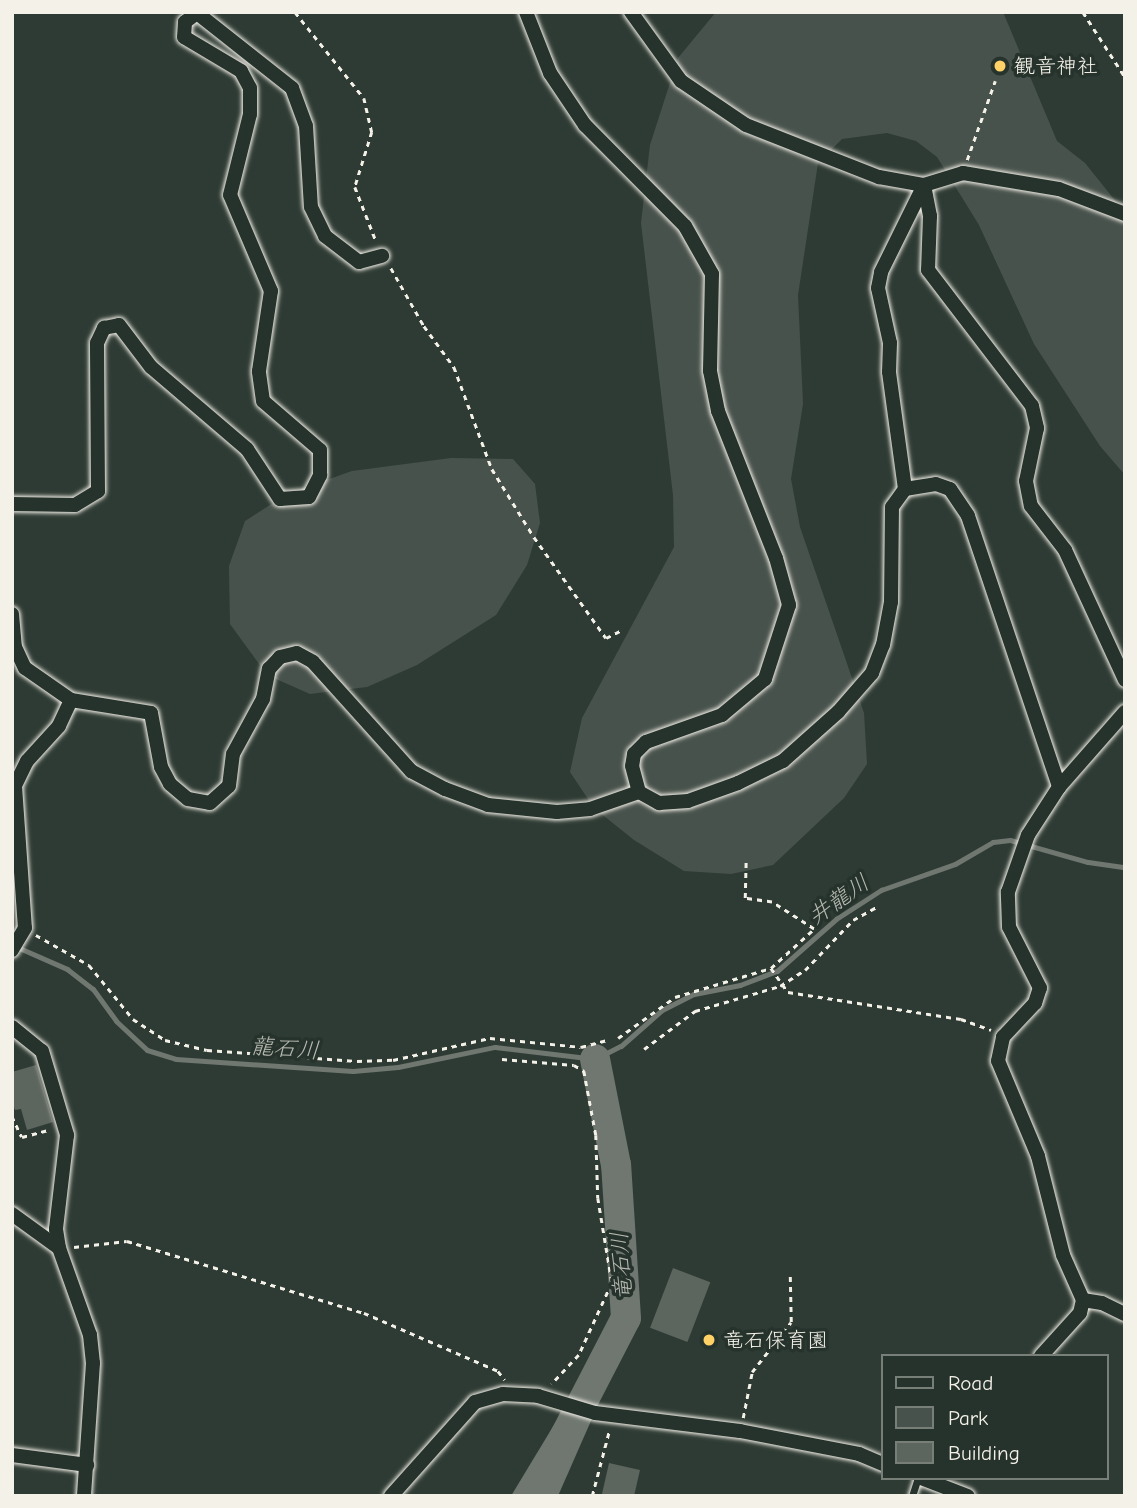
<!DOCTYPE html>
<html>
<head>
<meta charset="utf-8">
<style>
  body { margin:0 }
  #map { position:relative; width:1137px; height:1508px; overflow:hidden; background:#2e3b34; font-family:"Comic Neue","Klee One",sans-serif }
  div>[style] { position:absolute }
  .green>* { inset:0; background:#48524c }
  .water>* { inset:0; background:#6f7770 }
  .stream>* { height:5px; margin:-2.5px; padding:0 2.5px; transform-origin:2.5px; border-radius:2.5px; background:#6f7770 }
  .river>* { height:30px; margin:-15px; padding:0 15px; transform-origin:15px; border-radius:15px; background:#6f7770 }
  .building>* { inset:0; background:#5c655e; transform-origin:0 0 }
  .path>* { height:2.5px; margin-top:-1.25px; transform-origin:0; background:repeating-linear-gradient(90deg,#f4f1e8 0 5px,transparent 0 10px) }
  .roads { filter:drop-shadow(0 0 2px #f4f1e8) drop-shadow(0 0 2px #f4f1e8) }
  .service>* { height:7px; margin:-3.5px; padding:0 3.5px; transform-origin:3.5px; border-radius:3.5px; background:#26332d }
  .minor>* { height:14px; margin:-7px; padding:0 7px; transform-origin:7px; border-radius:7px; background:#26332d }
  .dots>* { width:19px; height:19px; translate:-50% -50%; box-sizing:border-box; border:4px solid #26332d; border-radius:50% }
  span { translate:-50% -50%; white-space:nowrap; text-align:center; line-height:1.15; -webkit-text-stroke:7px #26332d; paint-order:stroke }
  .poi-label { font-size:21px; color:#f4f1e8 }
  .left { translate:0 -50%; text-align:left }
  .water-label { font-size:23px; color:#b8bab2; font-style:italic }
  .frame { position:absolute; inset:0; border:14px solid #f4f1e8; pointer-events:none }
  .legend { position:absolute; left:881px; top:1354px; width:228px; height:126px; box-sizing:border-box; background:#26332d; border:2px solid #787f78; margin:0; padding:9px 12px; list-style:none; font-size:21px; color:#f4f1e8 }
  .legend li { display:flex; align-items:center; gap:14px; height:35px }
  .legend b { width:35px; border:2px solid #787f78 }
</style>
</head>
<body>
<div id="map">
  <div class="green">
    <i style="clip-path:polygon(716px 12px,1003px 12px,1057px 141px,1085px 163px,1125px 213px,1125px 475px,1100px 446px,1034px 344px,979px 225px,937px 157px,916px 141px,887px 133px,842px 139px,818px 163px,798px 295px,803px 404px,791px 479px,800px 527px,864px 713px,867px 764px,844px 798px,773px 865px,731px 874px,684px 871px,634px 840px,594px 808px,570px 772px,582px 718px,674px 547px,673px 495px,641px 223px,650px 145px,678px 58px)"></i>
    <i style="clip-path:polygon(451px 458px,513px 459px,535px 484px,540px 523px,527px 565px,496px 615px,417px 665px,367px 687px,310px 694px,267px 675px,230px 624px,229px 566px,245px 521px,287px 494px,352px 471px)"></i>
  </div>
  <div class="water">
    <i style="clip-path:polygon(566px 1405px,594px 1414px,558px 1496px,511px 1496px)"></i>
  </div>
  <div class="stream">
    <i style="left:17px;top:947px;width:55px;rotate:23.7deg"></i>
    <i style="left:67px;top:969px;width:33px;rotate:38deg"></i>
    <i style="left:93px;top:989px;width:39px;rotate:54deg"></i>
    <i style="left:116px;top:1021px;width:42px;rotate:43.1deg"></i>
    <i style="left:147px;top:1050px;width:30px;rotate:17deg"></i>
    <i style="left:176px;top:1059px;width:177px;rotate:3.9deg"></i>
    <i style="left:353px;top:1071px;width:45px;rotate:-5.1deg"></i>
    <i style="left:398px;top:1067px;width:99px;rotate:-11.7deg"></i>
    <i style="left:495px;top:1047px;width:101px;rotate:6.8deg"></i>
    <i style="left:595px;top:1059px;width:29px;rotate:-27deg"></i>
    <i style="left:621px;top:1046px;width:55px;rotate:-41.3deg"></i>
    <i style="left:662px;top:1010px;width:36px;rotate:-27deg"></i>
    <i style="left:694px;top:994px;width:47px;rotate:-11.1deg"></i>
    <i style="left:740px;top:985px;width:40px;rotate:-21deg"></i>
    <i style="left:777px;top:971px;width:79px;rotate:-41.4deg"></i>
    <i style="left:836px;top:919px;width:54px;rotate:-32.8deg"></i>
    <i style="left:881px;top:890px;width:78px;rotate:-19.4deg"></i>
    <i style="left:955px;top:864px;width:44px;rotate:-30.1deg"></i>
    <i style="left:993px;top:842px;width:17px;rotate:-7deg"></i>
    <i style="left:1010px;top:840px;width:81px;rotate:15.8deg"></i>
    <i style="left:1088px;top:862px;width:37px;rotate:8deg"></i>
  </div>
  <div class="river">
    <i style="left:534px;top:1496px;width:200px;rotate:-62.7deg"></i>
    <i style="left:626px;top:1318px;width:153px;rotate:-93.7deg"></i>
    <i style="left:616px;top:1165px;width:108px;rotate:-101.2deg"></i>
  </div>
  <div class="building">
    <i style="clip-path:polygon(36px 1065px,53px 1122px,27px 1130px,21px 1109px,15px 1110px,12px 1102px,12px 1072px)"></i>
    <i style="left:673px;top:1268px;width:40px;height:64px;rotate:21deg"></i>
    <i style="clip-path:polygon(609px 1463px,640px 1470px,634px 1496px,602px 1494px)"></i>
  </div>
  <div class="path">
    <i style="left:295px;top:12px;width:110px;rotate:51.3deg"></i>
    <i style="left:364px;top:98px;width:35px;rotate:77deg"></i>
    <i style="left:372px;top:132px;width:58px;rotate:107.2deg"></i>
    <i style="left:355px;top:187px;width:58px;rotate:68.7deg"></i>
    <i style="left:1083px;top:12px;width:77px;rotate:57.1deg"></i>
    <i style="left:967px;top:160px;width:84px;rotate:-70.5deg"></i>
    <i style="left:391px;top:268px;width:67px;rotate:60.4deg"></i>
    <i style="left:424px;top:326px;width:51px;rotate:53.8deg"></i>
    <i style="left:454px;top:367px;width:109px;rotate:69.6deg"></i>
    <i style="left:492px;top:469px;width:80px;rotate:58.3deg"></i>
    <i style="left:534px;top:537px;width:124px;rotate:54.5deg"></i>
    <i style="left:606px;top:638px;width:18px;rotate:-27deg"></i>
    <i style="left:36px;top:935px;width:61px;rotate:29.5deg"></i>
    <i style="left:89px;top:965px;width:70px;rotate:50.8deg"></i>
    <i style="left:133px;top:1019px;width:38px;rotate:33deg"></i>
    <i style="left:165px;top:1040px;width:43px;rotate:13.4deg"></i>
    <i style="left:207px;top:1050px;width:150px;rotate:4.2deg"></i>
    <i style="left:357px;top:1061px;width:36px;rotate:-2deg"></i>
    <i style="left:393px;top:1060px;width:99px;rotate:-12.8deg"></i>
    <i style="left:490px;top:1038px;width:91px;rotate:5.6deg"></i>
    <i style="left:581px;top:1047px;width:27px;rotate:-15deg"></i>
    <i style="left:771px;top:968px;width:29px;rotate:55deg"></i>
    <i style="left:788px;top:992px;width:175px;rotate:8.9deg"></i>
    <i style="left:961px;top:1019px;width:32px;rotate:20deg"></i>
    <i style="left:618px;top:1038px;width:70px;rotate:-35.7deg"></i>
    <i style="left:675px;top:997px;width:100px;rotate:-16.8deg"></i>
    <i style="left:771px;top:968px;width:58px;rotate:-42.2deg"></i>
    <i style="left:814px;top:929px;width:50px;rotate:-147.3deg"></i>
    <i style="left:772px;top:902px;width:27px;rotate:-172deg"></i>
    <i style="left:745px;top:898px;width:40px;rotate:-88.6deg"></i>
    <i style="left:644px;top:1049px;width:64px;rotate:-36.7deg"></i>
    <i style="left:695px;top:1011px;width:89px;rotate:-16.4deg"></i>
    <i style="left:780px;top:986px;width:30px;rotate:-33deg"></i>
    <i style="left:805px;top:970px;width:69px;rotate:-46.2deg"></i>
    <i style="left:853px;top:920px;width:26px;rotate:-29deg"></i>
    <i style="left:502px;top:1059px;width:72px;rotate:4.8deg"></i>
    <i style="left:574px;top:1065px;width:12px;rotate:31deg"></i>
    <i style="left:584px;top:1071px;width:65px;rotate:79.4deg"></i>
    <i style="left:596px;top:1135px;width:63px;rotate:88.2deg"></i>
    <i style="left:598px;top:1198px;width:86px;rotate:80.6deg"></i>
    <i style="left:612px;top:1283px;width:79px;rotate:114.6deg"></i>
    <i style="left:579px;top:1355px;width:40px;rotate:133deg"></i>
    <i style="left:12px;top:1116px;width:23px;rotate:65deg"></i>
    <i style="left:22px;top:1137px;width:28px;rotate:-15deg"></i>
    <i style="left:74px;top:1247px;width:53px;rotate:-6.5deg"></i>
    <i style="left:127px;top:1241px;width:248px;rotate:16.9deg"></i>
    <i style="left:364px;top:1313px;width:146px;rotate:23.4deg"></i>
    <i style="left:498px;top:1371px;width:11px;rotate:52deg"></i>
    <i style="left:743px;top:1418px;width:47px;rotate:-78.9deg"></i>
    <i style="left:752px;top:1372px;width:63px;rotate:-52deg"></i>
    <i style="left:791px;top:1322px;width:47px;rotate:-91.2deg"></i>
    <i style="left:592px;top:1496px;width:67px;rotate:-75.3deg"></i>
  </div>
  <div class="roads">
    <div class="service">
      <i style="left:912px;top:1496px;width:19px;rotate:-72deg"></i>
    </div>
    <div class="minor">
      <i style="left:526px;top:12px;width:66px;rotate:68.5deg"></i>
      <i style="left:550px;top:73px;width:63px;rotate:56.1deg"></i>
      <i style="left:585px;top:125px;width:142px;rotate:45.3deg"></i>
      <i style="left:685px;top:226px;width:55px;rotate:60.6deg"></i>
      <i style="left:712px;top:274px;width:97px;rotate:91.2deg"></i>
      <i style="left:710px;top:371px;width:41px;rotate:78.7deg"></i>
      <i style="left:718px;top:411px;width:158px;rotate:68.5deg"></i>
      <i style="left:776px;top:558px;width:49px;rotate:74.5deg"></i>
      <i style="left:789px;top:605px;width:78px;rotate:108deg"></i>
      <i style="left:765px;top:679px;width:56px;rotate:140.1deg"></i>
      <i style="left:722px;top:715px;width:81px;rotate:160.4deg"></i>
      <i style="left:646px;top:742px;width:17px;rotate:135deg"></i>
      <i style="left:634px;top:754px;width:12px;rotate:99deg"></i>
      <i style="left:632px;top:766px;width:27px;rotate:75deg"></i>
      <i style="left:639px;top:792px;width:23px;rotate:29deg"></i>
      <i style="left:659px;top:803px;width:29px;rotate:-4deg"></i>
      <i style="left:688px;top:801px;width:53px;rotate:-19.8deg"></i>
      <i style="left:738px;top:783px;width:50px;rotate:-26.1deg"></i>
      <i style="left:783px;top:761px;width:74px;rotate:-41.7deg"></i>
      <i style="left:838px;top:712px;width:52px;rotate:-48.9deg"></i>
      <i style="left:872px;top:673px;width:30px;rotate:-69deg"></i>
      <i style="left:883px;top:645px;width:44px;rotate:-79.5deg"></i>
      <i style="left:891px;top:602px;width:95px;rotate:-89.4deg"></i>
      <i style="left:892px;top:507px;width:22px;rotate:-54deg"></i>
      <i style="left:905px;top:489px;width:31px;rotate:-9deg"></i>
      <i style="left:936px;top:484px;width:15px;rotate:20deg"></i>
      <i style="left:950px;top:489px;width:32px;rotate:56deg"></i>
      <i style="left:968px;top:516px;width:286px;rotate:71.4deg"></i>
      <i style="left:631px;top:12px;width:85px;rotate:54.1deg"></i>
      <i style="left:681px;top:81px;width:78px;rotate:34.1deg"></i>
      <i style="left:746px;top:125px;width:143px;rotate:21.4deg"></i>
      <i style="left:879px;top:177px;width:46px;rotate:10.1deg"></i>
      <i style="left:924px;top:185px;width:41px;rotate:-17.1deg"></i>
      <i style="left:963px;top:173px;width:97px;rotate:9.5deg"></i>
      <i style="left:1059px;top:189px;width:71px;rotate:20.7deg"></i>
      <i style="left:924px;top:185px;width:32px;rotate:79deg"></i>
      <i style="left:930px;top:216px;width:54px;rotate:92.1deg"></i>
      <i style="left:928px;top:270px;width:171px;rotate:52.6deg"></i>
      <i style="left:1032px;top:406px;width:23px;rotate:77deg"></i>
      <i style="left:1037px;top:428px;width:54px;rotate:101.7deg"></i>
      <i style="left:1026px;top:481px;width:25px;rotate:79deg"></i>
      <i style="left:1031px;top:506px;width:56px;rotate:52.3deg"></i>
      <i style="left:1065px;top:550px;width:143px;rotate:65.2deg"></i>
      <i style="left:905px;top:489px;width:118px;rotate:-97.8deg"></i>
      <i style="left:889px;top:372px;width:29px;rotate:-88deg"></i>
      <i style="left:890px;top:343px;width:56px;rotate:-102.3deg"></i>
      <i style="left:878px;top:288px;width:16px;rotate:-79deg"></i>
      <i style="left:881px;top:272px;width:97px;rotate:-63.7deg"></i>
      <i style="left:12px;top:504px;width:63px;rotate:0.9deg"></i>
      <i style="left:75px;top:505px;width:27px;rotate:-31deg"></i>
      <i style="left:98px;top:491px;width:148px;rotate:-90.4deg"></i>
      <i style="left:97px;top:343px;width:17px;rotate:-65deg"></i>
      <i style="left:104px;top:328px;width:15px;rotate:-11deg"></i>
      <i style="left:119px;top:325px;width:53px;rotate:52.7deg"></i>
      <i style="left:151px;top:367px;width:126px;rotate:40.5deg"></i>
      <i style="left:247px;top:449px;width:60px;rotate:56.6deg"></i>
      <i style="left:280px;top:499px;width:29px;rotate:-4deg"></i>
      <i style="left:309px;top:497px;width:25px;rotate:-63deg"></i>
      <i style="left:320px;top:475px;width:25px;rotate:-90deg"></i>
      <i style="left:320px;top:450px;width:75px;rotate:-139.3deg"></i>
      <i style="left:263px;top:401px;width:30px;rotate:-98deg"></i>
      <i style="left:259px;top:371px;width:81px;rotate:-81.5deg"></i>
      <i style="left:271px;top:291px;width:104px;rotate:-113.1deg"></i>
      <i style="left:230px;top:195px;width:83px;rotate:-76.1deg"></i>
      <i style="left:250px;top:114px;width:26px;rotate:-90deg"></i>
      <i style="left:250px;top:88px;width:19px;rotate:-118deg"></i>
      <i style="left:241px;top:71px;width:66px;rotate:-149.2deg"></i>
      <i style="left:184px;top:37px;width:15px;rotate:-86deg"></i>
      <i style="left:185px;top:22px;width:15px;rotate:-37deg"></i>
      <i style="left:197px;top:13px;width:121px;rotate:38.3deg"></i>
      <i style="left:292px;top:88px;width:40px;rotate:69.8deg"></i>
      <i style="left:306px;top:126px;width:81px;rotate:86.5deg"></i>
      <i style="left:311px;top:207px;width:32px;rotate:64deg"></i>
      <i style="left:325px;top:236px;width:43px;rotate:37.4deg"></i>
      <i style="left:359px;top:262px;width:24px;rotate:-15deg"></i>
      <i style="left:12px;top:614px;width:33px;rotate:85deg"></i>
      <i style="left:15px;top:647px;width:23px;rotate:65deg"></i>
      <i style="left:25px;top:668px;width:56px;rotate:34.8deg"></i>
      <i style="left:71px;top:700px;width:29px;rotate:115deg"></i>
      <i style="left:59px;top:726px;width:47px;rotate:132.4deg"></i>
      <i style="left:27px;top:761px;width:28px;rotate:116deg"></i>
      <i style="left:15px;top:786px;width:142px;rotate:86deg"></i>
      <i style="left:25px;top:928px;width:26px;rotate:121deg"></i>
      <i style="left:71px;top:700px;width:81px;rotate:9.2deg"></i>
      <i style="left:151px;top:713px;width:55px;rotate:79.5deg"></i>
      <i style="left:161px;top:767px;width:19px;rotate:62deg"></i>
      <i style="left:170px;top:784px;width:23px;rotate:40deg"></i>
      <i style="left:188px;top:799px;width:22px;rotate:10deg"></i>
      <i style="left:210px;top:803px;width:25px;rotate:-42deg"></i>
      <i style="left:229px;top:786px;width:32px;rotate:-83deg"></i>
      <i style="left:233px;top:754px;width:63px;rotate:-61.4deg"></i>
      <i style="left:263px;top:699px;width:31px;rotate:-79deg"></i>
      <i style="left:269px;top:669px;width:16px;rotate:-47deg"></i>
      <i style="left:280px;top:657px;width:17px;rotate:-13deg"></i>
      <i style="left:297px;top:653px;width:18px;rotate:29deg"></i>
      <i style="left:313px;top:662px;width:147px;rotate:48deg"></i>
      <i style="left:411px;top:771px;width:38px;rotate:28deg"></i>
      <i style="left:445px;top:789px;width:46px;rotate:20.4deg"></i>
      <i style="left:488px;top:805px;width:69px;rotate:5.8deg"></i>
      <i style="left:557px;top:812px;width:33px;rotate:-5deg"></i>
      <i style="left:590px;top:809px;width:52px;rotate:-19.1deg"></i>
      <i style="left:12px;top:1027px;width:38px;rotate:39deg"></i>
      <i style="left:42px;top:1051px;width:88px;rotate:73.4deg"></i>
      <i style="left:67px;top:1135px;width:95px;rotate:96.7deg"></i>
      <i style="left:56px;top:1229px;width:19px;rotate:81deg"></i>
      <i style="left:59px;top:1248px;width:92px;rotate:70.4deg"></i>
      <i style="left:90px;top:1335px;width:28px;rotate:84deg"></i>
      <i style="left:93px;top:1363px;width:133px;rotate:93.9deg"></i>
      <i style="left:12px;top:1214px;width:58px;rotate:35.9deg"></i>
      <i style="left:1083px;top:1300px;width:19px;rotate:9deg"></i>
      <i style="left:1102px;top:1303px;width:25px;rotate:26deg"></i>
      <i style="left:1041px;top:1356px;width:58px;rotate:-47.8deg"></i>
      <i style="left:1080px;top:1313px;width:13px;rotate:-77deg"></i>
      <i style="left:1083px;top:1300px;width:49px;rotate:-114deg"></i>
      <i style="left:1063px;top:1255px;width:102px;rotate:-104.2deg"></i>
      <i style="left:1038px;top:1156px;width:103px;rotate:-112.8deg"></i>
      <i style="left:998px;top:1061px;width:25px;rotate:-78deg"></i>
      <i style="left:1003px;top:1037px;width:47px;rotate:-46.7deg"></i>
      <i style="left:1035px;top:1003px;width:16px;rotate:-72deg"></i>
      <i style="left:1040px;top:988px;width:68px;rotate:-116.9deg"></i>
      <i style="left:1009px;top:927px;width:35px;rotate:-92deg"></i>
      <i style="left:1008px;top:892px;width:60px;rotate:-70.7deg"></i>
      <i style="left:1028px;top:835px;width:57px;rotate:-57.1deg"></i>
      <i style="left:1059px;top:787px;width:100px;rotate:-48.7deg"></i>
      <i style="left:12px;top:1455px;width:76px;rotate:7.6deg"></i>
      <i style="left:921px;top:1478px;width:50px;rotate:21deg"></i>
      <i style="left:391px;top:1496px;width:126px;rotate:-48.2deg"></i>
      <i style="left:475px;top:1402px;width:29px;rotate:-16deg"></i>
      <i style="left:503px;top:1394px;width:35px;rotate:3deg"></i>
      <i style="left:538px;top:1396px;width:59px;rotate:16.6deg"></i>
      <i style="left:595px;top:1413px;width:146px;rotate:7.1deg"></i>
      <i style="left:740px;top:1431px;width:121px;rotate:10.9deg"></i>
      <i style="left:859px;top:1454px;width:26px;rotate:23deg"></i>
    </div>
  </div>
  <div class="dots">
    <i style="left:1000px;top:66px;background:#ffd166"></i>
    <i style="left:709px;top:1340px;background:#ffd166"></i>
  </div>
  <div class="poi-label">
    <span class="left" style="left:1014px;top:66px">観音神社</span>
    <span class="left" style="left:723px;top:1340px">竜石保育園</span>
  </div>
  <div class="water-label">
    <span style="left:839px;top:900px;rotate:-35deg">井龍川</span>
    <span style="left:285px;top:1049px;rotate:4deg">龍石川</span>
    <span style="left:622px;top:1266px;rotate:-94deg">竜石川</span>
  </div>
  <div class="frame"></div>
  <ul class="legend">
  <li><b style="height:9px;background:#26332d"></b>Road</li>
  <li><b style="height:19px;background:#48524c"></b>Park</li>
  <li><b style="height:19px;background:#5c655e"></b>Building</li>
  </ul>
</div>
</body>
</html>
